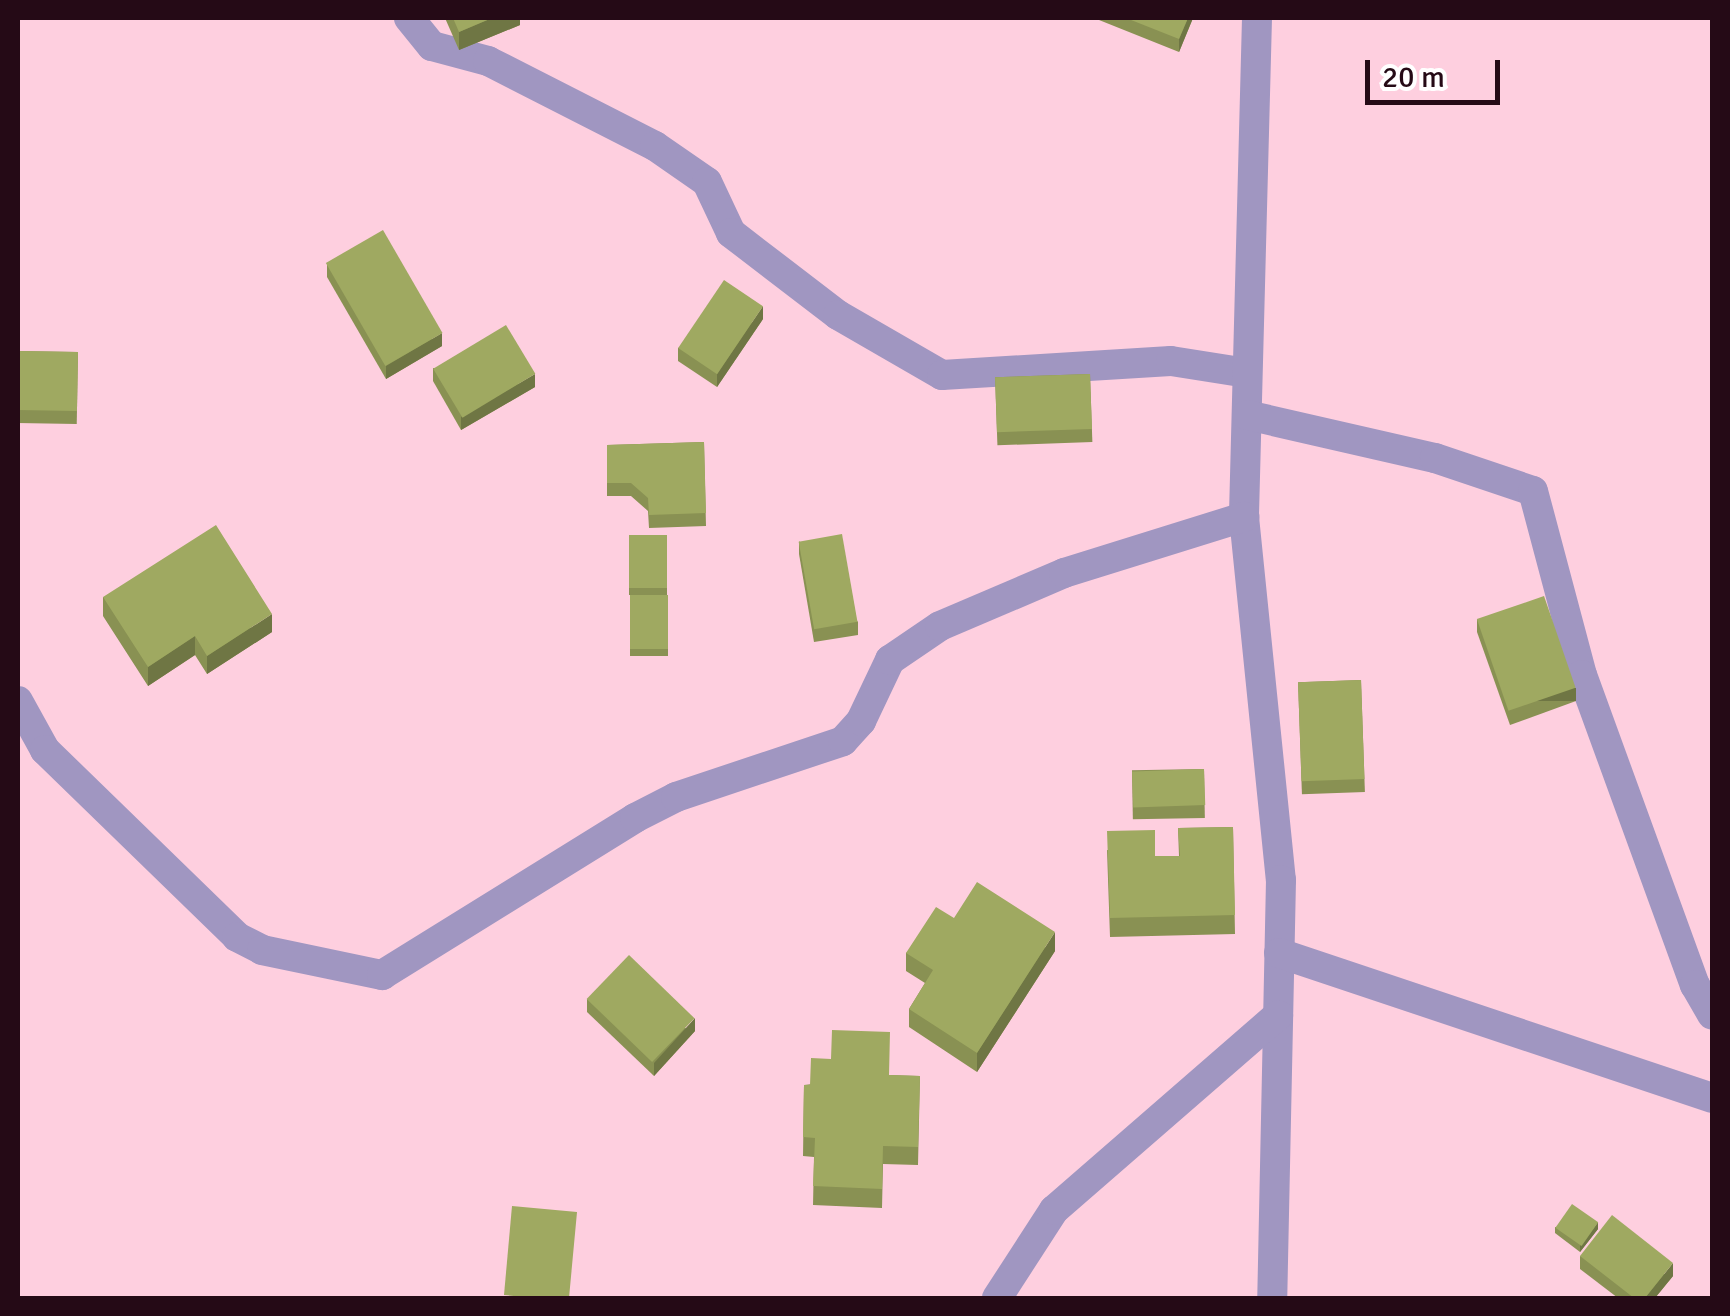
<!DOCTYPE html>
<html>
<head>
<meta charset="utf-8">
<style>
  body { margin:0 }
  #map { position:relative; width:1730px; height:1316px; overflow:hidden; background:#fecfdf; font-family:Signika,sans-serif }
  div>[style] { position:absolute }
  .minor>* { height:30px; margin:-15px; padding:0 15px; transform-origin:15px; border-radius:15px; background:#a096c1 }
  .wall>* { inset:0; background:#899153; transform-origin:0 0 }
  .shaded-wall>* { inset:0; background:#6f7644; transform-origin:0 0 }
  .building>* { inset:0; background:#9fa961; transform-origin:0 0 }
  span { translate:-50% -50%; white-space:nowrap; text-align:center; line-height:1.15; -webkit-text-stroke:9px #fff; paint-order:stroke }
  .frame { position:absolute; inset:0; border:20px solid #250a16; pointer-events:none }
  .scale { position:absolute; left:1365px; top:60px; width:135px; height:45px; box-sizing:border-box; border:5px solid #250a16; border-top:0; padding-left:12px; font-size:30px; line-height:35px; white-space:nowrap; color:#250a16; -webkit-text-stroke:8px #fff; paint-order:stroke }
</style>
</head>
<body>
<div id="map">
  <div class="minor">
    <i style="left:409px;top:18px;width:36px;rotate:51deg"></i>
    <i style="left:432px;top:46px;width:58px;rotate:15deg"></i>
    <i style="left:488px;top:61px;width:187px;rotate:27deg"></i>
    <i style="left:655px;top:146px;width:63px;rotate:34.7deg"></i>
    <i style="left:707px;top:182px;width:56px;rotate:64.8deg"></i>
    <i style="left:731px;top:233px;width:135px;rotate:37.5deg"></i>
    <i style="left:838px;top:315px;width:120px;rotate:30deg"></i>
    <i style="left:942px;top:375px;width:229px;rotate:-3.5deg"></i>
    <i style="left:1171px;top:361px;width:77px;rotate:9deg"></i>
    <i style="left:1257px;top:18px;width:499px;rotate:91.5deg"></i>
    <i style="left:1244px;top:517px;width:365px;rotate:84.2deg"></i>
    <i style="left:1281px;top:880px;width:418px;rotate:91.2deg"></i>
    <i style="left:1247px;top:415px;width:193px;rotate:12.9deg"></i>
    <i style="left:1435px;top:458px;width:103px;rotate:18.6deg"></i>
    <i style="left:1533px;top:491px;width:190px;rotate:75.1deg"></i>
    <i style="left:1582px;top:675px;width:330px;rotate:70deg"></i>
    <i style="left:1695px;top:985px;width:34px;rotate:60deg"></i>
    <i style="left:18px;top:701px;width:56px;rotate:61.1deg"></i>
    <i style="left:45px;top:750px;width:268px;rotate:44.2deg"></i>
    <i style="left:237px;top:937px;width:28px;rotate:27deg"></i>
    <i style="left:262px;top:950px;width:123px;rotate:11.8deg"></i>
    <i style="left:382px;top:975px;width:298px;rotate:-31.8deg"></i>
    <i style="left:635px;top:818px;width:46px;rotate:-27.1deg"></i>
    <i style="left:676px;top:797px;width:176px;rotate:-18.5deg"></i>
    <i style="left:843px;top:741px;width:27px;rotate:-48deg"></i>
    <i style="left:861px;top:721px;width:68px;rotate:-64.6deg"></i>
    <i style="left:890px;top:660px;width:60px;rotate:-34.2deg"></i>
    <i style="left:940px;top:626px;width:135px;rotate:-23.1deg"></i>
    <i style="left:1064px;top:573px;width:189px;rotate:-17.3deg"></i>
    <i style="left:1279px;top:953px;width:457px;rotate:18.5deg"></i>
    <i style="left:997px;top:1298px;width:105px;rotate:-57.1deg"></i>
    <i style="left:1054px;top:1210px;width:297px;rotate:-41deg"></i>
  </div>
  <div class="wall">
    <i style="clip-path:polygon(445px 18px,520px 18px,520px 25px,459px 50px)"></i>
    <i style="clip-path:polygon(1094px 18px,1193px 18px,1179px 52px)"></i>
    <i style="clip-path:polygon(327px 264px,442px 346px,386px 379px,327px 277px)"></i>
    <i style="clip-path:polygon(763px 319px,717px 387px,678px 361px,678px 348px)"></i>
    <i style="left:18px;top:351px;width:60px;height:72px;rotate:1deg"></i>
    <i style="clip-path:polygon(433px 368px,535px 387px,461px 430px,433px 381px)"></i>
    <i style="left:1090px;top:374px;width:68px;height:95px;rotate:88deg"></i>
    <i style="clip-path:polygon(704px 442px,706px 526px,649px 528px,648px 511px,631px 496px,607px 496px,607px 445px)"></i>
    <i style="left:629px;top:535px;width:38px;height:60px"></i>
    <i style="clip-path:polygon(799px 541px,858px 622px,858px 635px,814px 642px,799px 554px)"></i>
    <i style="left:630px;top:595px;width:38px;height:61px"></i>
    <i style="clip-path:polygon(103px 597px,272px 632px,207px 674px,195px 655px,148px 686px,103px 616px)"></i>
    <i style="clip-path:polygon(1477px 619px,1576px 701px,1510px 725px,1477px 632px)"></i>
    <i style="left:1361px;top:680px;width:112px;height:63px;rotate:88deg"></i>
    <i style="left:1204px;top:769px;width:49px;height:72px;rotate:89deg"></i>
    <i style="clip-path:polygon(1233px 827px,1235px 934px,1110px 937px,1107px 850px,1155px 856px,1179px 856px,1178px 828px)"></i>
    <i style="clip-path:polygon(954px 918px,1055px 951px,977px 1072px,909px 1027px,909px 1009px,925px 983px,906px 971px,906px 953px)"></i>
    <i style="clip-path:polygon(587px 999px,695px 1031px,654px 1076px,587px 1012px)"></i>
    <i style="clip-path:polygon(889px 1075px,920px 1076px,918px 1165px,883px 1164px,882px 1208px,813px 1205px,814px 1157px,803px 1156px,804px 1085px)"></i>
    <i style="clip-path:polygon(1555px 1227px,1598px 1229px,1580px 1252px,1555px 1233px)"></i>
    <i style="clip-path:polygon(1580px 1256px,1673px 1276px,1655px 1298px,1618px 1298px,1580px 1269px)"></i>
  </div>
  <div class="shaded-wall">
    <i style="clip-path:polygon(492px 18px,520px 18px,520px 25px,459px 50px,459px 32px)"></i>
    <i style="clip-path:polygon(1188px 18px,1193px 18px,1179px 52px,1179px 39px)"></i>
    <i style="clip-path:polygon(763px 306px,763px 319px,717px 387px,717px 374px)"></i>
    <i style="clip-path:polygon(442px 333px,442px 346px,386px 379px,386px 366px)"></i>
    <i style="clip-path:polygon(535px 374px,535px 387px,461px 430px,461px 417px)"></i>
    <i style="clip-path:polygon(272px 614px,272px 632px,207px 674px,207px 656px)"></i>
    <i style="clip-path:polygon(195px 636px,195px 655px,148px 686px,148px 667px)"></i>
    <i style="left:1576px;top:688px;width:13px;height:70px;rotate:90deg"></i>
    <i style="clip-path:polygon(1055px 932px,1055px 951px,977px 1072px,977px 1053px)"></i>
    <i style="clip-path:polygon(695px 1018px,695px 1031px,654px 1076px,654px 1063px)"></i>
    <i style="clip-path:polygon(1598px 1222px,1598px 1229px,1580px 1252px,1580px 1246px)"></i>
    <i style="clip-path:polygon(1673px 1263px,1673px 1276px,1655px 1298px,1645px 1298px)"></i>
  </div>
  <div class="building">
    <i style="clip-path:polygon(453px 18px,492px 18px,459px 32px)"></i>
    <i style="clip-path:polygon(1126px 18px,1188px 18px,1179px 39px)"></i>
    <i style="left:383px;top:230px;width:119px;height:66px;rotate:60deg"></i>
    <i style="left:724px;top:280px;width:47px;height:82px;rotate:34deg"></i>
    <i style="left:506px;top:325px;width:57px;height:85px;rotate:59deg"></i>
    <i style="left:18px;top:351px;width:60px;height:59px;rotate:1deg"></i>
    <i style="left:1090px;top:374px;width:55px;height:95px;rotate:88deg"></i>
    <i style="clip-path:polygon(704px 442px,706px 513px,649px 515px,648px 498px,631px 483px,607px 483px,607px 445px)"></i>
    <i style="clip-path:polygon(216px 525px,272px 614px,207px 656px,195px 636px,148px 667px,103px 597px)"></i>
    <i style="left:842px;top:534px;width:89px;height:44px;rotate:80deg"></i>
    <i style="left:629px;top:535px;width:38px;height:53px"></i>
    <i style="left:630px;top:595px;width:38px;height:54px"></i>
    <i style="left:1544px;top:596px;width:97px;height:71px;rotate:71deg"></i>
    <i style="left:1361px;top:680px;width:99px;height:63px;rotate:88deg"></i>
    <i style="left:1204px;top:769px;width:36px;height:72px;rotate:88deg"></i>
    <i style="clip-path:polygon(1233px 827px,1235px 915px,1110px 918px,1107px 831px,1155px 830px,1155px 856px,1180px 856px,1178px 828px)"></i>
    <i style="clip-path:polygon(977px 882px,1055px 932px,977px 1053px,909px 1009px,933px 970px,906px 953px,936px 907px,954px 918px)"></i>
    <i style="left:629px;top:955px;width:91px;height:61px;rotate:44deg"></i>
    <i style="clip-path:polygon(832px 1030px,890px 1032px,889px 1075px,920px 1076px,918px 1147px,883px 1146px,882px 1189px,813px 1186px,815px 1138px,803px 1137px,804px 1085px,810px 1085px,811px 1058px,831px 1059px)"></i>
    <i style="left:1572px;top:1204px;width:32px;height:29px;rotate:35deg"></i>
    <i style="clip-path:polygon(512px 1206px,577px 1212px,569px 1298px,536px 1298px,504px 1295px)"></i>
    <i style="clip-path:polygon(1612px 1215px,1673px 1263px,1645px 1298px,1634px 1298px,1580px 1256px)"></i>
  </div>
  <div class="frame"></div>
  <div class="scale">20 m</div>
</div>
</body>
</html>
